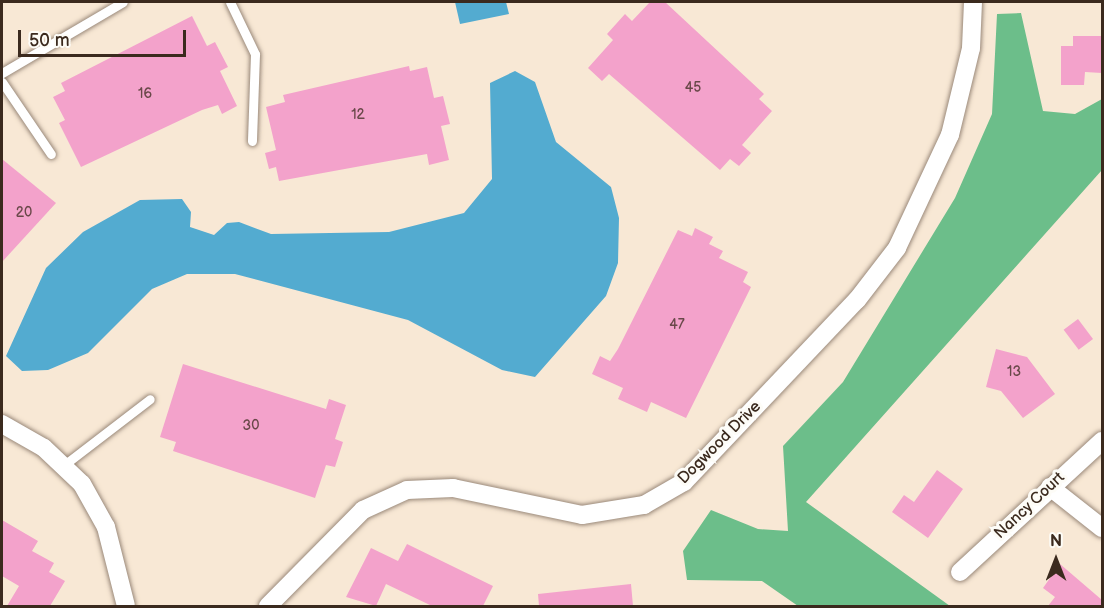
<!DOCTYPE html>
<html>
<head>
<meta charset="utf-8">
<style>
  body { margin:0 }
  #map { position:relative; width:1104px; height:608px; overflow:hidden; background:#f8e8d5; font-family:"Balsamiq Sans",sans-serif }
  div>[style] { position:absolute }
  .forest>* { inset:0; background:#6cbe8a }
  .water>* { inset:0; background:#53abd0 }
  .building>* { inset:0; background:#f3a2cb; transform-origin:0 0 }
  .roads { filter:drop-shadow(0 0 2px #9a897a) drop-shadow(0 0 2px #9a897a) }
  .lane>* { height:9px; margin:-4.5px; padding:0 4.5px; transform-origin:4.5px; border-radius:4.5px; background:#fff }
  .street>* { height:18px; margin:-9px; padding:0 9px; transform-origin:9px; border-radius:9px; background:#fff }
  span { translate:-50% -50%; white-space:nowrap; text-align:center; line-height:1.15; -webkit-text-stroke:6px #fdfcf7; paint-order:stroke }
  .number-label { font-size:14px; color:#694849 }
  .number-label span { -webkit-text-stroke-width:0 }
  .street-label { font-size:16px; color:#3b2a1e }
  .frame { position:absolute; inset:0; border:3px solid #3b2a1e; pointer-events:none }
  .north { position:absolute; left:1026px; top:530px; width:60px; height:60px; -webkit-text-stroke:4px #fdfcf7; paint-order:stroke; rotate:0deg; font-size:16px; font-weight:700; line-height:24px; text-align:center; color:#3b2a1e }
  .north::after { content:''; display:block; margin:auto; width:21px; height:27px; background:#3b2a1e; clip-path:polygon(50% 0,100% 100%,50% 72%,0 100%) }
  .scale { position:absolute; left:18px; top:30px; width:168px; height:27px; box-sizing:border-box; border:3px solid #3b2a1e; border-top:0; padding-left:8px; font-size:18px; line-height:21px; white-space:nowrap; color:#3b2a1e; -webkit-text-stroke:4px #fdfcf7; paint-order:stroke }
</style>
</head>
<body>
<div id="map">
  <div class="forest">
    <i style="clip-path:polygon(1021px 13px,1043px 111px,1075px 114px,1102px 99px,1102px 170px,806px 502px,950px 606px,798px 606px,762px 581px,687px 580px,683px 551px,711px 510px,758px 529px,788px 531px,783px 446px,843px 382px,955px 198px,992px 114px,997px 14px)"></i>
  </div>
  <div class="water">
    <i style="clip-path:polygon(455px 2px,506px 2px,509px 14px,460px 24px)"></i>
    <i style="clip-path:polygon(515px 71px,535px 82px,556px 142px,611px 187px,619px 218px,618px 263px,606px 296px,535px 377px,502px 370px,408px 320px,235px 274px,187px 274px,152px 289px,88px 353px,48px 370px,22px 371px,6px 356px,46px 268px,83px 232px,140px 200px,182px 199px,191px 212px,190px 227px,214px 235px,227px 223px,239px 222px,271px 234px,389px 232px,464px 213px,492px 179px,490px 83px)"></i>
  </div>
  <div class="building">
    <i style="clip-path:polygon(650px 2px,665px 2px,764px 94px,759px 99px,772px 111px,742px 145px,751px 153px,739px 166px,730px 159px,720px 170px,609px 74px,602px 81px,588px 68px,613px 40px,607px 34px,625px 14px,632px 21px)"></i>
    <i style="clip-path:polygon(192px 16px,207px 46px,215px 42px,228px 67px,220px 71px,237px 106px,222px 114px,218px 105px,202px 110px,81px 167px,59px 123px,65px 120px,53px 97px,65px 91px,61px 83px)"></i>
    <i style="clip-path:polygon(1073px 36px,1102px 36px,1102px 73px,1085px 72px,1084px 85px,1061px 85px,1061px 46px,1073px 46px)"></i>
    <i style="clip-path:polygon(409px 66px,410px 71px,427px 67px,434px 98px,443px 96px,450px 124px,441px 126px,449px 160px,429px 165px,427px 154px,279px 181px,276px 167px,269px 169px,265px 153px,276px 150px,266px 107px,285px 102px,283px 95px)"></i>
    <i style="clip-path:polygon(2px 159px,56px 203px,2px 262px)"></i>
    <i style="clip-path:polygon(695px 228px,713px 237px,709px 244px,723px 251px,719px 258px,748px 272px,743px 282px,751px 287px,686px 418px,651px 402px,647px 412px,618px 399px,623px 388px,592px 374px,600px 356px,610px 361px,618px 349px,678px 230px,692px 236px)"></i>
    <i style="left:1078px;top:319px;width:25px;height:18px;rotate:53deg"></i>
    <i style="clip-path:polygon(996px 349px,1027px 357px,1055px 394px,1023px 418px,1001px 391px,986px 387px)"></i>
    <i style="clip-path:polygon(183px 364px,326px 409px,329px 399px,346px 405px,335px 439px,343px 442px,335px 467px,326px 465px,315px 498px,173px 451px,176px 442px,160px 437px)"></i>
    <i style="clip-path:polygon(937px 470px,963px 489px,928px 538px,892px 512px,904px 495px,914px 502px)"></i>
    <i style="clip-path:polygon(2px 520px,38px 541px,32px 551px,54px 563px,49px 572px,65px 581px,50px 606px,7px 606px,19px 586px,2px 576px)"></i>
    <i style="clip-path:polygon(407px 544px,493px 586px,483px 606px,432px 606px,386px 584px,376px 606px,346px 597px,371px 548px,398px 561px)"></i>
    <i style="clip-path:polygon(1060px 564px,1102px 600px,1102px 606px,1048px 606px,1055px 597px,1043px 588px)"></i>
    <i style="clip-path:polygon(631px 584px,633px 606px,539px 606px,538px 594px)"></i>
  </div>
  <div class="roads">
    <div class="lane">
      <i style="left:230px;top:2px;width:58px;rotate:64.3deg"></i>
      <i style="left:255px;top:54px;width:87px;rotate:92deg"></i>
      <i style="left:2px;top:73px;width:140px;rotate:-30.4deg"></i>
      <i style="left:2px;top:82px;width:87px;rotate:55.8deg"></i>
      <i style="left:64px;top:465px;width:108px;rotate:-37.5deg"></i>
    </div>
    <div class="street">
      <i style="left:2px;top:424px;width:48px;rotate:29.7deg"></i>
      <i style="left:44px;top:448px;width:52px;rotate:43.5deg"></i>
      <i style="left:82px;top:484px;width:49px;rotate:60.8deg"></i>
      <i style="left:106px;top:527px;width:81px;rotate:75.8deg"></i>
      <i style="left:1050px;top:487px;width:66px;rotate:38.3deg"></i>
      <i style="left:960px;top:572px;width:193px;rotate:-42.7deg"></i>
      <i style="left:268px;top:606px;width:135px;rotate:-45.3deg"></i>
      <i style="left:363px;top:510px;width:48px;rotate:-24.4deg"></i>
      <i style="left:407px;top:490px;width:46px;rotate:-2.5deg"></i>
      <i style="left:453px;top:488px;width:132px;rotate:11.8deg"></i>
      <i style="left:582px;top:515px;width:63px;rotate:-9.2deg"></i>
      <i style="left:644px;top:505px;width:46px;rotate:-29.9deg"></i>
      <i style="left:684px;top:482px;width:251px;rotate:-46.5deg"></i>
      <i style="left:857px;top:300px;width:66px;rotate:-52.4deg"></i>
      <i style="left:897px;top:248px;width:125px;rotate:-64.9deg"></i>
      <i style="left:950px;top:135px;width:89px;rotate:-76.4deg"></i>
      <i style="left:971px;top:48px;width:46px;rotate:-87.5deg"></i>
    </div>
  </div>
  <div class="number-label">
    <span style="left:693px;top:88px">45</span>
    <span style="left:145px;top:94px">16</span>
    <span style="left:358px;top:115px">12</span>
    <span style="left:24px;top:213px">20</span>
    <span style="left:677px;top:325px">47</span>
    <span style="left:1014px;top:372px">13</span>
    <span style="left:251px;top:426px">30</span>
  </div>
  <div class="street-label">
    <span style="left:720px;top:443px;rotate:-45deg">Dogwood Drive</span>
    <span style="left:1030px;top:506px;rotate:-43deg">Nancy Court</span>
  </div>
  <div class="frame"></div>
  <div class="north">N</div>
  <div class="scale">50 m</div>
</div>
</body>
</html>
